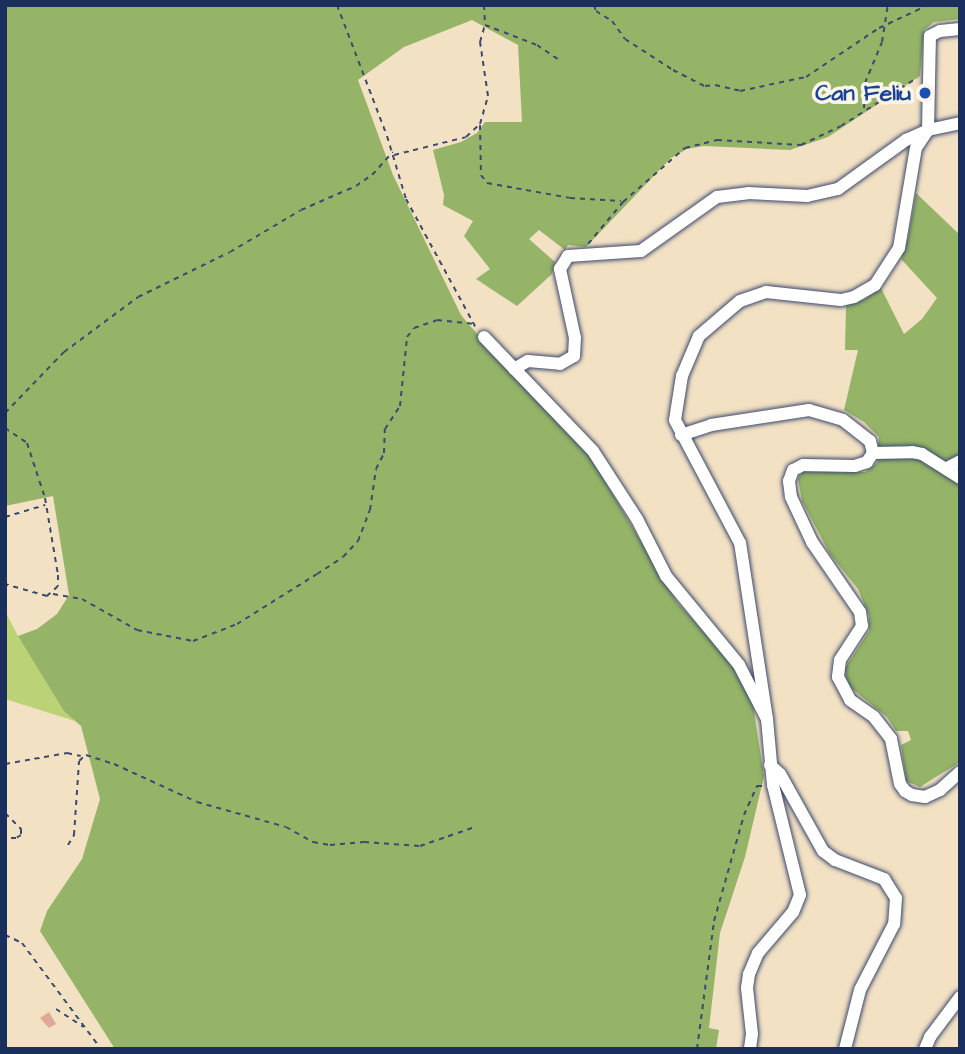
<!DOCTYPE html>
<html>
<head>
<meta charset="utf-8">
<style>
  body { margin:0 }
  #map { position:relative; width:965px; height:1054px; overflow:hidden; background:#f3e1c4; font-family:"Architects Daughter",sans-serif }
  div>[style] { position:absolute }
  .green>* { inset:0; background:#bcd276 }
  .forest>* { inset:0; background:#95b467 }
  .building>* { inset:0; background:#dfa899 }
  .path>* { height:2px; margin-top:-1px; transform-origin:0; background:repeating-linear-gradient(90deg,#3b4a6d 0 5px,transparent 0 10px) }
  .roads { filter:drop-shadow(0 0 2px #3b4a6d) drop-shadow(0 0 2px #3b4a6d) }
  .minor>* { height:12px; margin:-6px; padding:0 6px; transform-origin:6px; border-radius:6px; background:#fff }
  .dots>* { width:19px; height:19px; translate:-50% -50%; box-sizing:border-box; border:4px solid #fcf5e5; border-radius:50% }
  span { translate:-50% -50%; white-space:nowrap; text-align:center; line-height:1.15; -webkit-text-stroke:7px #fcf5e5; paint-order:stroke }
  .transit-label { font-size:23px; color:#164399; font-weight:700 }
  .right { translate:-100% -50%; text-align:right }
  .frame { position:absolute; inset:0; border:7px solid #1b2f5e; pointer-events:none }
</style>
</head>
<body>
<div id="map">
  <div class="green">
    <i style="clip-path:polygon(5px 611px,18px 636px,75px 721px,5px 699px)"></i>
  </div>
  <div class="forest">
    <i style="clip-path:polygon(5px 5px,960px 5px,960px 19px,934px 22px,924px 30px,920px 76px,828px 137px,790px 150px,704px 146px,687px 149px,671px 158px,586px 247px,568px 245px,565px 250px,539px 230px,529px 239px,555px 262px,552px 274px,517px 306px,476px 279px,490px 269px,464px 236px,473px 221px,443px 205px,444px 195px,433px 150px,461px 142px,477px 133px,485px 122px,522px 122px,518px 45px,472px 20px,404px 47px,358px 80px,393px 175px,461px 315px,512px 375px,590px 456px,677px 602px,727px 658px,751px 692px,764px 776px,745px 857px,720px 933px,709px 1028px,719px 1030px,716px 1049px,115px 1049px,40px 931px,47px 911px,82px 859px,100px 799px,81px 726px,64px 711px,18px 636px,37px 629px,57px 614px,69px 595px,53px 496px,5px 506px)"></i>
    <i style="clip-path:polygon(916px 193px,960px 235px,960px 762px,920px 787px,906px 781px,901px 745px,911px 740px,908px 731px,896px 731px,887px 717px,851px 688px,846px 677px,845px 668px,869px 631px,869px 616px,858px 589px,830px 554px,802px 501px,798px 479px,803px 472px,865px 472px,878px 462px,879px 437px,864px 422px,844px 410px,858px 350px,845px 350px,846px 306px,863px 300px,881px 288px,904px 334px,922px 319px,937px 298px,901px 259px,908px 238px)"></i>
  </div>
  <div class="building">
    <i style="clip-path:polygon(49px 1012px,56px 1024px,49px 1028px,40px 1018px)"></i>
  </div>
  <div class="path">
    <i style="left:337px;top:5px;width:140px;rotate:69.1deg"></i>
    <i style="left:387px;top:136px;width:66px;rotate:73.2deg"></i>
    <i style="left:406px;top:199px;width:147px;rotate:61.5deg"></i>
    <i style="left:484px;top:5px;width:20px;rotate:87deg"></i>
    <i style="left:594px;top:5px;width:6px;rotate:72deg"></i>
    <i style="left:596px;top:11px;width:19px;rotate:32deg"></i>
    <i style="left:612px;top:21px;width:22px;rotate:54deg"></i>
    <i style="left:625px;top:39px;width:57px;rotate:32.9deg"></i>
    <i style="left:673px;top:70px;width:36px;rotate:27deg"></i>
    <i style="left:705px;top:86px;width:10px;rotate:-6deg"></i>
    <i style="left:715px;top:85px;width:26px;rotate:13deg"></i>
    <i style="left:740px;top:91px;width:67px;rotate:-12deg"></i>
    <i style="left:806px;top:77px;width:88px;rotate:-33.9deg"></i>
    <i style="left:879px;top:28px;width:54px;rotate:-25.1deg"></i>
    <i style="left:958px;top:5px;width:2px"></i>
    <i style="left:864px;top:108px;width:25px;rotate:-88deg"></i>
    <i style="left:865px;top:83px;width:44px;rotate:-67.5deg"></i>
    <i style="left:882px;top:42px;width:37px;rotate:-81deg"></i>
    <i style="left:480px;top:125px;width:50px;rotate:88.9deg"></i>
    <i style="left:481px;top:175px;width:10px;rotate:53deg"></i>
    <i style="left:487px;top:183px;width:84px;rotate:10.2deg"></i>
    <i style="left:570px;top:198px;width:51px;rotate:3.4deg"></i>
    <i style="left:394px;top:155px;width:74px;rotate:-14deg"></i>
    <i style="left:466px;top:137px;width:19px;rotate:-43deg"></i>
    <i style="left:480px;top:124px;width:29px;rotate:-74deg"></i>
    <i style="left:488px;top:96px;width:55px;rotate:-98.4deg"></i>
    <i style="left:480px;top:42px;width:18px;rotate:-74deg"></i>
    <i style="left:485px;top:25px;width:56px;rotate:21deg"></i>
    <i style="left:537px;top:45px;width:27px;rotate:34deg"></i>
    <i style="left:588px;top:244px;width:55px;rotate:-50.2deg"></i>
    <i style="left:623px;top:202px;width:82px;rotate:-41.1deg"></i>
    <i style="left:685px;top:148px;width:33px;rotate:-14deg"></i>
    <i style="left:717px;top:140px;width:84px;rotate:3.4deg"></i>
    <i style="left:801px;top:145px;width:44px;rotate:-25.4deg"></i>
    <i style="left:841px;top:126px;width:90px;rotate:-32.3deg"></i>
    <i style="left:5px;top:413px;width:85px;rotate:-46deg"></i>
    <i style="left:64px;top:352px;width:92px;rotate:-36.6deg"></i>
    <i style="left:138px;top:297px;width:102px;rotate:-26.1deg"></i>
    <i style="left:230px;top:252px;width:82px;rotate:-30.6deg"></i>
    <i style="left:301px;top:210px;width:60px;rotate:-23.6deg"></i>
    <i style="left:356px;top:186px;width:19px;rotate:-35deg"></i>
    <i style="left:372px;top:175px;width:31px;rotate:-48deg"></i>
    <i style="left:5px;top:428px;width:27px;rotate:34deg"></i>
    <i style="left:27px;top:443px;width:58px;rotate:71.9deg"></i>
    <i style="left:45px;top:498px;width:78px;rotate:80.4deg"></i>
    <i style="left:58px;top:575px;width:11px;rotate:90deg"></i>
    <i style="left:58px;top:586px;width:15px;rotate:138deg"></i>
    <i style="left:47px;top:596px;width:44px;rotate:-164.1deg"></i>
    <i style="left:5px;top:517px;width:42px;rotate:-16.7deg"></i>
    <i style="left:53px;top:594px;width:29px;rotate:10deg"></i>
    <i style="left:82px;top:599px;width:63px;rotate:29.4deg"></i>
    <i style="left:137px;top:630px;width:57px;rotate:11.1deg"></i>
    <i style="left:193px;top:641px;width:47px;rotate:-21.1deg"></i>
    <i style="left:237px;top:624px;width:94px;rotate:-32deg"></i>
    <i style="left:317px;top:574px;width:31px;rotate:-33deg"></i>
    <i style="left:343px;top:557px;width:22px;rotate:-47deg"></i>
    <i style="left:358px;top:541px;width:33px;rotate:-69deg"></i>
    <i style="left:370px;top:510px;width:41px;rotate:-81.7deg"></i>
    <i style="left:376px;top:469px;width:18px;rotate:-63deg"></i>
    <i style="left:384px;top:453px;width:24px;rotate:-88deg"></i>
    <i style="left:385px;top:429px;width:27px;rotate:-57deg"></i>
    <i style="left:400px;top:406px;width:69px;rotate:-84.2deg"></i>
    <i style="left:407px;top:337px;width:11px;rotate:-52deg"></i>
    <i style="left:414px;top:328px;width:24px;rotate:-19deg"></i>
    <i style="left:437px;top:320px;width:36px;rotate:6deg"></i>
    <i style="left:5px;top:764px;width:63px;rotate:-10.1deg"></i>
    <i style="left:67px;top:753px;width:14px;rotate:12deg"></i>
    <i style="left:5px;top:813px;width:23px;rotate:45deg"></i>
    <i style="left:21px;top:829px;width:6px;rotate:90deg"></i>
    <i style="left:21px;top:835px;width:6px;rotate:149deg"></i>
    <i style="left:16px;top:838px;width:11px;rotate:180deg"></i>
    <i style="left:68px;top:845px;width:12px;rotate:-59deg"></i>
    <i style="left:74px;top:835px;width:74px;rotate:-86.1deg"></i>
    <i style="left:79px;top:761px;width:9px;rotate:-41deg"></i>
    <i style="left:86px;top:755px;width:29px;rotate:18deg"></i>
    <i style="left:114px;top:764px;width:91px;rotate:24.6deg"></i>
    <i style="left:197px;top:802px;width:92px;rotate:15.7deg"></i>
    <i style="left:286px;top:827px;width:31px;rotate:29deg"></i>
    <i style="left:313px;top:842px;width:17px;rotate:10deg"></i>
    <i style="left:330px;top:845px;width:34px;rotate:-5deg"></i>
    <i style="left:364px;top:842px;width:56px;rotate:4.1deg"></i>
    <i style="left:420px;top:846px;width:58px;rotate:-19.1deg"></i>
    <i style="left:5px;top:935px;width:19px;rotate:25deg"></i>
    <i style="left:22px;top:943px;width:132px;rotate:53.3deg"></i>
    <i style="left:56px;top:1009px;width:33px;rotate:33deg"></i>
    <i style="left:697px;top:1049px;width:129px;rotate:-82.4deg"></i>
    <i style="left:714px;top:921px;width:110px;rotate:-74.2deg"></i>
    <i style="left:744px;top:815px;width:32px;rotate:-66deg"></i>
    <i style="left:757px;top:786px;width:5px"></i>
  </div>
  <div class="roads">
    <div class="minor">
      <i style="left:484px;top:337px;width:158px;rotate:46.3deg"></i>
      <i style="left:593px;top:451px;width:81px;rotate:57.1deg"></i>
      <i style="left:637px;top:519px;width:64px;rotate:63deg"></i>
      <i style="left:666px;top:576px;width:115px;rotate:50.6deg"></i>
      <i style="left:739px;top:665px;width:61px;rotate:62.6deg"></i>
      <i style="left:767px;top:719px;width:66px;rotate:84.8deg"></i>
      <i style="left:773px;top:785px;width:113px;rotate:76.2deg"></i>
      <i style="left:800px;top:895px;width:18px;rotate:112deg"></i>
      <i style="left:793px;top:912px;width:54px;rotate:130.5deg"></i>
      <i style="left:758px;top:953px;width:23px;rotate:113deg"></i>
      <i style="left:749px;top:974px;width:14px;rotate:98deg"></i>
      <i style="left:747px;top:988px;width:46px;rotate:83.8deg"></i>
      <i style="left:752px;top:1034px;width:15px;rotate:98deg"></i>
      <i style="left:514px;top:369px;width:16px;rotate:-30deg"></i>
      <i style="left:528px;top:361px;width:32px;rotate:5deg"></i>
      <i style="left:560px;top:364px;width:16px;rotate:-30deg"></i>
      <i style="left:574px;top:356px;width:18px;rotate:-87deg"></i>
      <i style="left:575px;top:338px;width:71px;rotate:-102.3deg"></i>
      <i style="left:560px;top:269px;width:15px;rotate:-58deg"></i>
      <i style="left:568px;top:256px;width:73px;rotate:-3.9deg"></i>
      <i style="left:641px;top:251px;width:93px;rotate:-35.4deg"></i>
      <i style="left:717px;top:197px;width:31px;rotate:-7deg"></i>
      <i style="left:748px;top:193px;width:59px;rotate:2.9deg"></i>
      <i style="left:807px;top:196px;width:32px;rotate:-13deg"></i>
      <i style="left:838px;top:189px;width:84px;rotate:-35.8deg"></i>
      <i style="left:906px;top:140px;width:24px;rotate:-24deg"></i>
      <i style="left:928px;top:130px;width:33px;rotate:-12deg"></i>
      <i style="left:681px;top:435px;width:32px;rotate:-18deg"></i>
      <i style="left:711px;top:425px;width:99px;rotate:-8.7deg"></i>
      <i style="left:809px;top:410px;width:35px;rotate:16deg"></i>
      <i style="left:843px;top:420px;width:34px;rotate:38deg"></i>
      <i style="left:870px;top:441px;width:12px;rotate:76deg"></i>
      <i style="left:873px;top:453px;width:11px;rotate:124deg"></i>
      <i style="left:867px;top:462px;width:13px;rotate:162deg"></i>
      <i style="left:855px;top:466px;width:52px;rotate:-178.9deg"></i>
      <i style="left:803px;top:465px;width:11px;rotate:153deg"></i>
      <i style="left:793px;top:470px;width:12px;rotate:110deg"></i>
      <i style="left:789px;top:481px;width:16px;rotate:83deg"></i>
      <i style="left:791px;top:497px;width:50px;rotate:65deg"></i>
      <i style="left:812px;top:542px;width:85px;rotate:55.6deg"></i>
      <i style="left:860px;top:612px;width:14px;rotate:82deg"></i>
      <i style="left:862px;top:626px;width:40px;rotate:122.9deg"></i>
      <i style="left:840px;top:660px;width:17px;rotate:97deg"></i>
      <i style="left:838px;top:677px;width:26px;rotate:62deg"></i>
      <i style="left:850px;top:700px;width:29px;rotate:35deg"></i>
      <i style="left:874px;top:717px;width:28px;rotate:52deg"></i>
      <i style="left:891px;top:739px;width:46px;rotate:78.7deg"></i>
      <i style="left:900px;top:784px;width:9px;rotate:54deg"></i>
      <i style="left:905px;top:791px;width:8px;rotate:30deg"></i>
      <i style="left:912px;top:795px;width:13px;rotate:9deg"></i>
      <i style="left:925px;top:797px;width:17px;rotate:-25deg"></i>
      <i style="left:940px;top:790px;width:27px;rotate:-42deg"></i>
      <i style="left:873px;top:453px;width:39px;rotate:-1deg"></i>
      <i style="left:912px;top:452px;width:10px;rotate:11deg"></i>
      <i style="left:922px;top:454px;width:45px;rotate:32.3deg"></i>
      <i style="left:947px;top:468px;width:15px;rotate:-28deg"></i>
      <i style="left:767px;top:719px;width:178px;rotate:-98.7deg"></i>
      <i style="left:740px;top:543px;width:139px;rotate:-117.9deg"></i>
      <i style="left:675px;top:420px;width:45px;rotate:-81deg"></i>
      <i style="left:682px;top:376px;width:43px;rotate:-67deg"></i>
      <i style="left:699px;top:336px;width:54px;rotate:-40.5deg"></i>
      <i style="left:740px;top:301px;width:28px;rotate:-19deg"></i>
      <i style="left:766px;top:292px;width:75px;rotate:6.1deg"></i>
      <i style="left:841px;top:300px;width:13px;rotate:-13deg"></i>
      <i style="left:854px;top:297px;width:24px;rotate:-30deg"></i>
      <i style="left:875px;top:285px;width:44px;rotate:-57deg"></i>
      <i style="left:899px;top:248px;width:101px;rotate:-80.4deg"></i>
      <i style="left:916px;top:148px;width:22px;rotate:-56deg"></i>
      <i style="left:928px;top:130px;width:94px;rotate:-88.8deg"></i>
      <i style="left:930px;top:36px;width:11px;rotate:-27deg"></i>
      <i style="left:940px;top:31px;width:20px;rotate:-6deg"></i>
      <i style="left:770px;top:765px;width:13px;rotate:42deg"></i>
      <i style="left:780px;top:774px;width:88px;rotate:60.8deg"></i>
      <i style="left:823px;top:851px;width:15px;rotate:37deg"></i>
      <i style="left:835px;top:860px;width:53px;rotate:21.2deg"></i>
      <i style="left:884px;top:879px;width:22px;rotate:58deg"></i>
      <i style="left:896px;top:898px;width:26px;rotate:94deg"></i>
      <i style="left:894px;top:924px;width:74px;rotate:117.3deg"></i>
      <i style="left:860px;top:990px;width:61px;rotate:104.3deg"></i>
      <i style="left:925px;top:1049px;width:13px;rotate:-67deg"></i>
      <i style="left:930px;top:1037px;width:50px;rotate:-53.1deg"></i>
    </div>
  </div>
  <div class="dots">
    <i style="left:925px;top:93px;background:#1a4fb4"></i>
  </div>
  <div class="transit-label">
    <span class="right" style="left:911px;top:93px">Can Feliu</span>
  </div>
  <div class="frame"></div>
</div>
</body>
</html>
